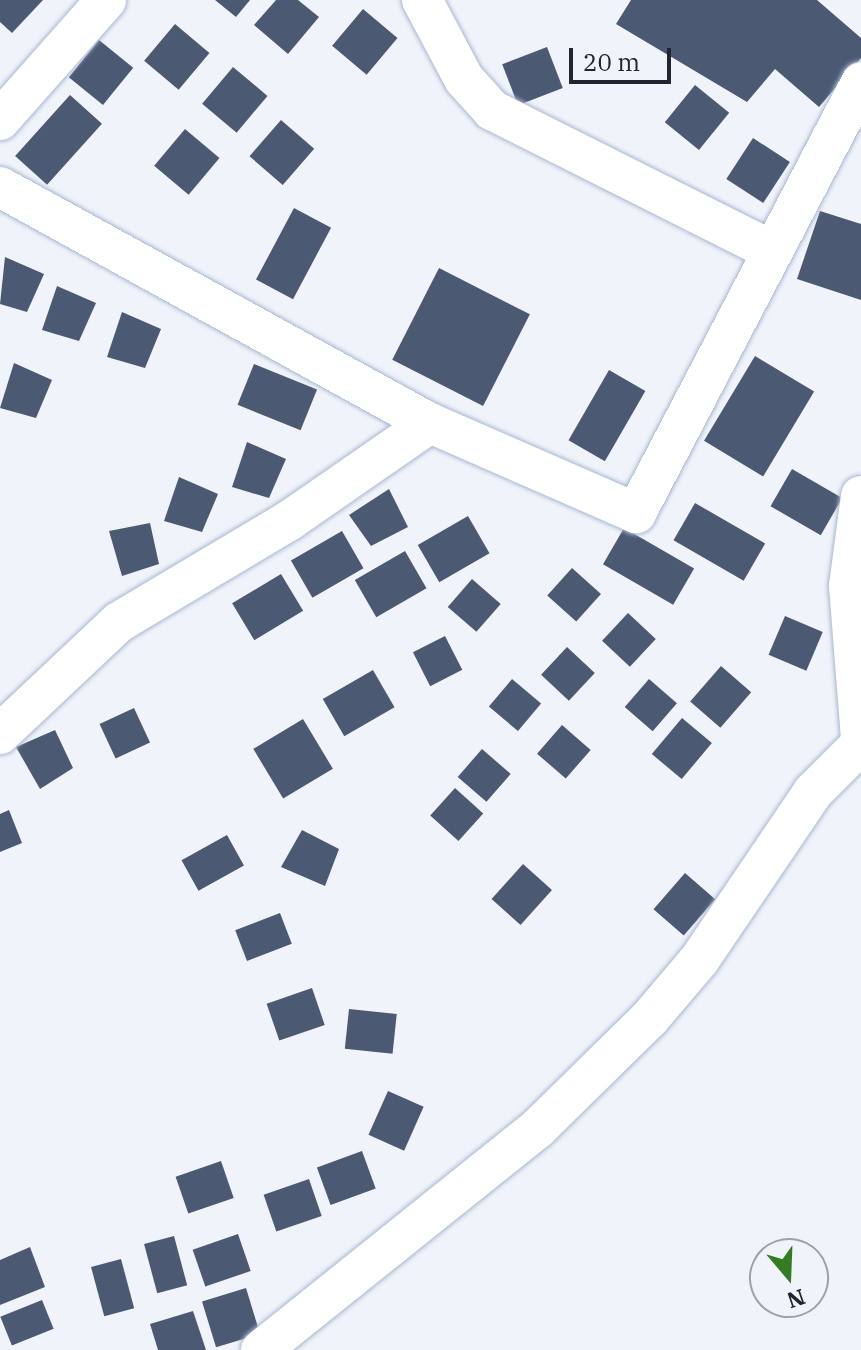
<!DOCTYPE html>
<html>
<head>
<meta charset="utf-8">
<style>
  body { margin:0 }
  #map { position:relative; width:861px; height:1350px; overflow:hidden; background:#f0f4fa; font-family:"IBM Plex Serif",serif }
  div>[style] { position:absolute }
  .building>* { inset:0; background:#4c5973; transform-origin:0 0 }
  .roads { filter:drop-shadow(0 0 2px #a7b6d3) drop-shadow(0 0 2px #a7b6d3) }
  .minor>* { height:40px; margin:-20px; padding:0 20px; transform-origin:20px; border-radius:20px; background:#fff }
  span { translate:-50% -50%; white-space:nowrap; text-align:center; line-height:1.15; -webkit-text-stroke:8px #f0f4fa; paint-order:stroke }
  .north { position:absolute; left:749px; top:1238px; width:80px; height:80px; box-sizing:border-box; background:#f0f4fa; border:2px solid #9da1a9; border-radius:50%; rotate:161deg; font-size:22px; font-weight:700; line-height:32px; text-align:center; color:#202530 }
  .north::after { content:''; display:block; margin:auto; width:28px; height:36px; background:#347c22; clip-path:polygon(50% 0,100% 100%,50% 72%,0 100%) }
  .scale { position:absolute; left:569px; top:48px; width:102px; height:36px; box-sizing:border-box; border:4px solid #202530; border-top:0; padding-left:10px; font-size:24px; line-height:28px; white-space:nowrap; color:#202530; -webkit-text-stroke:6px #f0f4fa; paint-order:stroke }
</style>
</head>
<body>
<div id="map">
  <div class="building">
    <i style="clip-path:polygon(0 0,43px 0,12px 33px,0 22px)"></i>
    <i style="clip-path:polygon(215px 0,250px 0,236px 17px)"></i>
    <i style="clip-path:polygon(276px 0,298px 0,319px 17px,288px 54px,254px 25px)"></i>
    <i style="clip-path:polygon(631px 0,817px 0,861px 38px,861px 58px,819px 107px,775px 69px,747px 102px,616px 24px)"></i>
    <i style="left:363px;top:9px;width:45px;height:48px;rotate:40deg"></i>
    <i style="left:175px;top:24px;width:45px;height:48px;rotate:40deg"></i>
    <i style="left:99px;top:40px;width:44px;height:48px;rotate:39deg"></i>
    <i style="left:547px;top:47px;width:44px;height:48px;rotate:69deg"></i>
    <i style="left:233px;top:67px;width:45px;height:48px;rotate:40deg"></i>
    <i style="left:695px;top:85px;width:44px;height:48px;rotate:39deg"></i>
    <i style="left:70px;top:95px;width:43px;height:82px;rotate:42deg"></i>
    <i style="left:281px;top:120px;width:44px;height:48px;rotate:41deg"></i>
    <i style="left:185px;top:129px;width:45px;height:48px;rotate:40deg"></i>
    <i style="left:753px;top:138px;width:44px;height:49px;rotate:33deg"></i>
    <i style="left:294px;top:208px;width:42px;height:81px;rotate:28deg"></i>
    <i style="clip-path:polygon(820px 211px,861px 224px,861px 300px,797px 279px)"></i>
    <i style="clip-path:polygon(5px 257px,44px 274px,27px 312px,0 304px)"></i>
    <i style="left:439px;top:268px;width:102px;height:103px;rotate:27deg"></i>
    <i style="clip-path:polygon(57px 286px,96px 303px,79px 341px,42px 330px)"></i>
    <i style="clip-path:polygon(122px 312px,161px 329px,145px 368px,107px 357px)"></i>
    <i style="left:755px;top:356px;width:69px;height:99px;rotate:31deg"></i>
    <i style="clip-path:polygon(14px 363px,52px 380px,36px 418px,0 408px)"></i>
    <i style="left:254px;top:364px;width:68px;height:44px;rotate:22deg"></i>
    <i style="left:609px;top:370px;width:42px;height:81px;rotate:30deg"></i>
    <i style="clip-path:polygon(247px 442px,286px 459px,269px 498px,232px 487px)"></i>
    <i style="left:792px;top:469px;width:58px;height:43px;rotate:30deg"></i>
    <i style="clip-path:polygon(179px 477px,218px 494px,202px 532px,164px 521px)"></i>
    <i style="clip-path:polygon(389px 489px,408px 527px,371px 546px,349px 515px)"></i>
    <i style="left:695px;top:503px;width:81px;height:43px;rotate:30deg"></i>
    <i style="left:468px;top:516px;width:43px;height:58px;rotate:60deg"></i>
    <i style="clip-path:polygon(150px 523px,159px 564px,122px 576px,109px 531px)"></i>
    <i style="left:624px;top:528px;width:81px;height:42px;rotate:30deg"></i>
    <i style="left:342px;top:531px;width:43px;height:59px;rotate:60deg"></i>
    <i style="left:405px;top:551px;width:43px;height:58px;rotate:60deg"></i>
    <i style="left:572px;top:568px;width:39px;height:37px;rotate:42deg"></i>
    <i style="left:281px;top:574px;width:43px;height:57px;rotate:59deg"></i>
    <i style="left:472px;top:579px;width:38px;height:37px;rotate:41deg"></i>
    <i style="left:628px;top:613px;width:38px;height:38px;rotate:43deg"></i>
    <i style="left:785px;top:616px;width:41px;height:42px;rotate:23deg"></i>
    <i style="left:445px;top:636px;width:38px;height:36px;rotate:63deg"></i>
    <i style="left:567px;top:647px;width:38px;height:38px;rotate:43deg"></i>
    <i style="left:721px;top:666px;width:40px;height:47px;rotate:41deg"></i>
    <i style="left:373px;top:670px;width:43px;height:58px;rotate:60deg"></i>
    <i style="left:512px;top:679px;width:38px;height:36px;rotate:40deg"></i>
    <i style="left:649px;top:679px;width:37px;height:37px;rotate:41deg"></i>
    <i style="left:134px;top:708px;width:38px;height:38px;rotate:65deg"></i>
    <i style="left:682px;top:718px;width:39px;height:47px;rotate:40deg"></i>
    <i style="left:303px;top:719px;width:58px;height:58px;rotate:59deg"></i>
    <i style="left:562px;top:725px;width:38px;height:38px;rotate:41deg"></i>
    <i style="clip-path:polygon(55px 730px,73px 768px,40px 789px,16px 747px)"></i>
    <i style="left:482px;top:749px;width:38px;height:37px;rotate:41deg"></i>
    <i style="left:455px;top:788px;width:38px;height:37px;rotate:42deg"></i>
    <i style="clip-path:polygon(9px 810px,22px 843px,0 852px,0 814px)"></i>
    <i style="clip-path:polygon(302px 830px,339px 849px,325px 886px,281px 867px)"></i>
    <i style="left:227px;top:835px;width:35px;height:52px;rotate:61deg"></i>
    <i style="left:523px;top:864px;width:39px;height:47px;rotate:42deg"></i>
    <i style="left:685px;top:873px;width:40px;height:48px;rotate:41deg"></i>
    <i style="left:280px;top:913px;width:33px;height:48px;rotate:69deg"></i>
    <i style="left:312px;top:988px;width:39px;height:48px;rotate:71deg"></i>
    <i style="left:349px;top:1009px;width:48px;height:40px;rotate:6deg"></i>
    <i style="left:388px;top:1091px;width:39px;height:48px;rotate:24deg"></i>
    <i style="left:362px;top:1151px;width:40px;height:48px;rotate:70deg"></i>
    <i style="left:221px;top:1161px;width:39px;height:48px;rotate:71deg"></i>
    <i style="left:309px;top:1179px;width:39px;height:48px;rotate:71deg"></i>
    <i style="left:238px;top:1234px;width:39px;height:48px;rotate:71deg"></i>
    <i style="left:174px;top:1236px;width:51px;height:31px;rotate:75deg"></i>
    <i style="clip-path:polygon(30px 1247px,45px 1287px,0 1305px,0 1260px)"></i>
    <i style="left:121px;top:1259px;width:51px;height:31px;rotate:75deg"></i>
    <i style="left:246px;top:1288px;width:48px;height:46px;rotate:73deg"></i>
    <i style="left:42px;top:1300px;width:31px;height:45px;rotate:68deg"></i>
    <i style="clip-path:polygon(193px 1311px,206px 1350px,158px 1350px,150px 1324px)"></i>
  </div>
  <div class="roads">
    <div class="minor">
      <i style="left:422px;top:0;width:89px;rotate:62deg"></i>
      <i style="left:464px;top:79px;width:42px;rotate:47.9deg"></i>
      <i style="left:492px;top:110px;width:313px;rotate:26.7deg"></i>
      <i style="left:0;top:120px;width:160px;rotate:-48.5deg"></i>
      <i style="left:0;top:187px;width:491px;rotate:28.8deg"></i>
      <i style="left:430px;top:423px;width:225px;rotate:23.6deg"></i>
      <i style="left:636px;top:513px;width:486px;rotate:-62.4deg"></i>
      <i style="left:861px;top:496px;width:91px;rotate:97.6deg"></i>
      <i style="left:849px;top:586px;width:151px;rotate:85.5deg"></i>
      <i style="left:0;top:734px;width:163px;rotate:-43.3deg"></i>
      <i style="left:119px;top:622px;width:199px;rotate:-30.8deg"></i>
      <i style="left:290px;top:520px;width:170px;rotate:-34.7deg"></i>
      <i style="left:261px;top:1350px;width:354px;rotate:-38.7deg"></i>
      <i style="left:537px;top:1129px;width:158px;rotate:-44.5deg"></i>
      <i style="left:650px;top:1018px;width:77px;rotate:-49.7deg"></i>
      <i style="left:700px;top:959px;width:202px;rotate:-55.9deg"></i>
      <i style="left:813px;top:792px;width:68px;rotate:-45deg"></i>
    </div>
  </div>
  <div class="north">N</div>
  <div class="scale">20 m</div>
</div>
</body>
</html>
